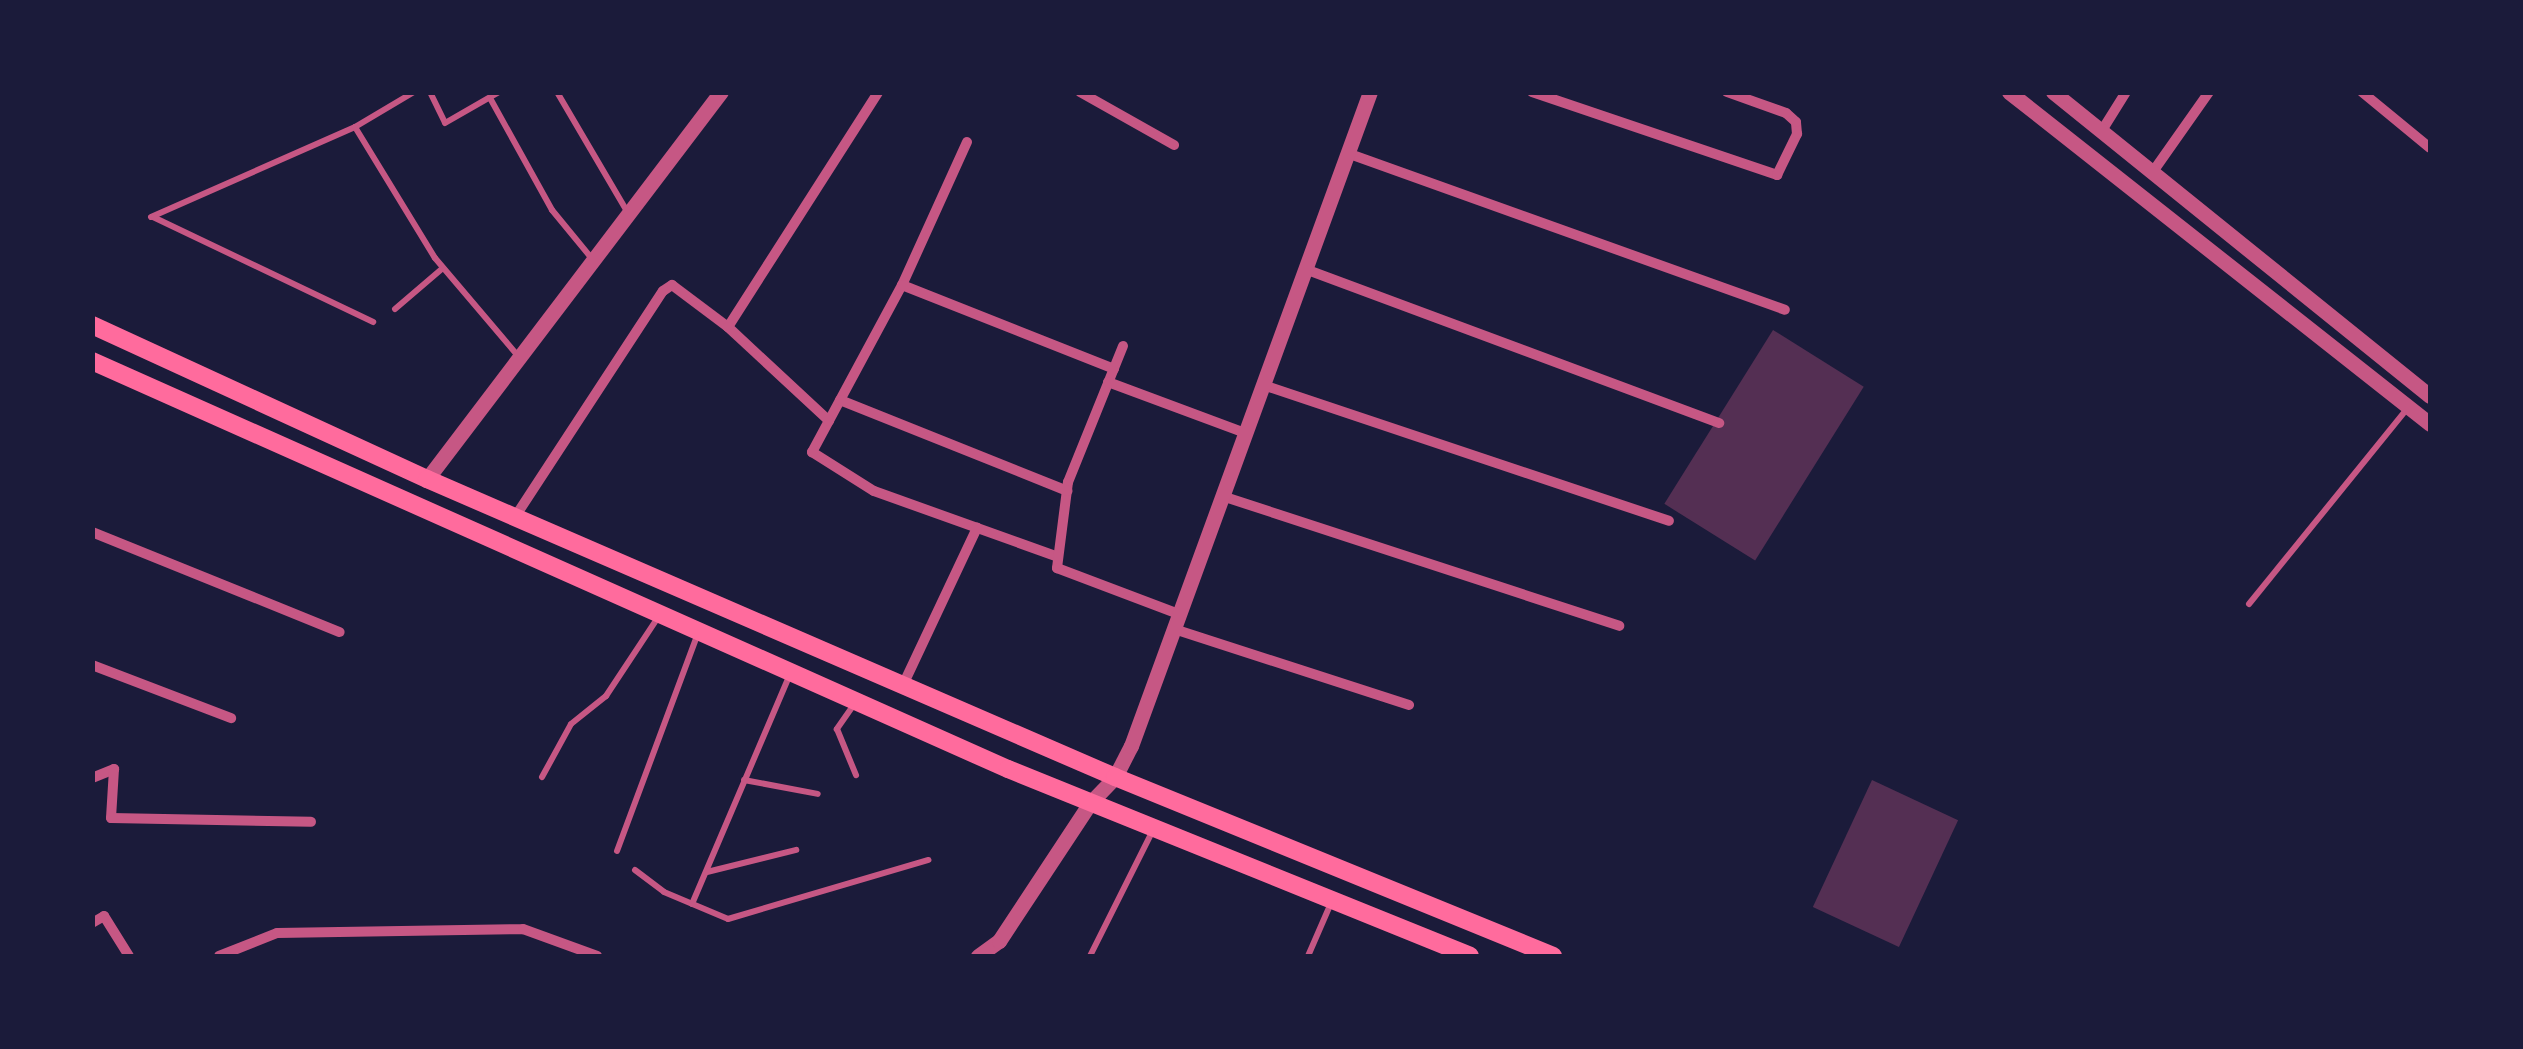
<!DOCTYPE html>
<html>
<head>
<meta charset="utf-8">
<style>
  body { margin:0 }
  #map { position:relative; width:2523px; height:1049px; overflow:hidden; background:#1b1b3a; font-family:"Space Grotesk",sans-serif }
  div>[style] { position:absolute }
  .building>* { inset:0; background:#542f53; transform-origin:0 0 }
  .service>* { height:6px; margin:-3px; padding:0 3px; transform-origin:3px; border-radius:3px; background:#c65784 }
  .minor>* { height:10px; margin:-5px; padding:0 5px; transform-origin:5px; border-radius:5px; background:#c65784 }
  .tertiary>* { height:15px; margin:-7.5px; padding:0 7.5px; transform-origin:7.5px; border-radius:7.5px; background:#c65784 }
  .secondary>* { height:18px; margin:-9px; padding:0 9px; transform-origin:9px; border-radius:9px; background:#ff6b9d }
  span { translate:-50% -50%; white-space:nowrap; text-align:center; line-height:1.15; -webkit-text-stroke:8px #1b1b3a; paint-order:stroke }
  .frame { position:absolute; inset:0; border:95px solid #1b1b3a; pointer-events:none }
</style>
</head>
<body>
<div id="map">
  <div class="building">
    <i style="left:1773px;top:330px;width:107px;height:205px;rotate:32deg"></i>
    <i style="left:1872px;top:780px;width:95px;height:140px;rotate:25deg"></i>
  </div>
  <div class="service">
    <i style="left:430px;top:92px;width:34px;rotate:64deg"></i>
    <i style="left:445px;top:123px;width:62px;rotate:-29.9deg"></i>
    <i style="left:557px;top:92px;width:140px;rotate:59.6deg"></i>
    <i style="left:490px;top:98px;width:128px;rotate:61deg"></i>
    <i style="left:552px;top:210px;width:65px;rotate:50.6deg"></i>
    <i style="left:355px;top:127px;width:153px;rotate:58.6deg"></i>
    <i style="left:435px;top:258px;width:130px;rotate:49.7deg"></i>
    <i style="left:151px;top:217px;width:223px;rotate:-23.8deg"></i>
    <i style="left:355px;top:127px;width:69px;rotate:-30.7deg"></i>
    <i style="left:153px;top:217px;width:244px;rotate:25.5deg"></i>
    <i style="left:395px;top:309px;width:63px;rotate:-40.5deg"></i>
    <i style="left:2249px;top:604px;width:252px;rotate:-51deg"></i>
    <i style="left:855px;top:703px;width:32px;rotate:125deg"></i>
    <i style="left:837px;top:729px;width:50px;rotate:67.6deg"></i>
    <i style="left:542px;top:777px;width:60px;rotate:-61.3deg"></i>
    <i style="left:571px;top:724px;width:45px;rotate:-38.7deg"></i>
    <i style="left:606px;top:696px;width:96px;rotate:-56.5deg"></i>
    <i style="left:744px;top:780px;width:75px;rotate:10.7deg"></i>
    <i style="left:617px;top:851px;width:233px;rotate:-69.6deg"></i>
    <i style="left:635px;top:870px;width:36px;rotate:37deg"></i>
    <i style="left:664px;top:892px;width:69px;rotate:22.9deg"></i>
    <i style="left:728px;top:919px;width:209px;rotate:-16.4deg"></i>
    <i style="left:707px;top:872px;width:92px;rotate:-13.9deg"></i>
    <i style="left:692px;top:904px;width:250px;rotate:-66.9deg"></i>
    <i style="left:1090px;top:956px;width:139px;rotate:-63.4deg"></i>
    <i style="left:1308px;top:956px;width:58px;rotate:-66.5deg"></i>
  </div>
  <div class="minor">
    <i style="left:1080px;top:92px;width:108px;rotate:29.4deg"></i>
    <i style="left:1532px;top:92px;width:259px;rotate:18.7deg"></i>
    <i style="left:1777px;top:175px;width:46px;rotate:-64deg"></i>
    <i style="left:1797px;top:134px;width:12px;rotate:-95deg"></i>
    <i style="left:1796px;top:122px;width:13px;rotate:-138deg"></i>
    <i style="left:1786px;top:113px;width:63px;rotate:-160.4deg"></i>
    <i style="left:2362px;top:92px;width:88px;rotate:39.5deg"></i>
    <i style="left:2101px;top:132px;width:47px;rotate:-58deg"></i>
    <i style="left:967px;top:142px;width:157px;rotate:114.4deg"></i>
    <i style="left:902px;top:285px;width:190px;rotate:118.3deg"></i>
    <i style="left:812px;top:452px;width:73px;rotate:32.2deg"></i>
    <i style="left:874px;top:491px;width:195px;rotate:19.7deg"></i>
    <i style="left:1347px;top:153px;width:465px;rotate:19.7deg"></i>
    <i style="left:2152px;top:173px;width:99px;rotate:-54.9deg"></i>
    <i style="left:1305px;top:269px;width:442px;rotate:20.4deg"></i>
    <i style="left:902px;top:285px;width:228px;rotate:21.6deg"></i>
    <i style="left:728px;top:327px;width:279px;rotate:-57.4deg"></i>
    <i style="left:1123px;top:346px;width:147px;rotate:112deg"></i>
    <i style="left:1068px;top:482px;width:87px;rotate:97.3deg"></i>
    <i style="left:1057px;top:568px;width:130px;rotate:20.7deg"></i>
    <i style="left:1108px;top:382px;width:146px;rotate:20.4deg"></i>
    <i style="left:1263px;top:385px;width:428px;rotate:18.5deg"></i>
    <i style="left:840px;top:400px;width:245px;rotate:21.8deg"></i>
    <i style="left:1222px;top:496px;width:418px;rotate:18.1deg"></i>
    <i style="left:515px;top:517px;width:270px;rotate:-56.8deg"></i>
    <i style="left:663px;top:291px;width:11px;rotate:-34deg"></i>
    <i style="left:672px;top:285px;width:70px;rotate:36.9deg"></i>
    <i style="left:728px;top:327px;width:138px;rotate:42.9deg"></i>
    <i style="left:92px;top:532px;width:267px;rotate:22deg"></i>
    <i style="left:1174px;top:629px;width:247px;rotate:17.9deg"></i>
    <i style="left:92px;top:665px;width:149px;rotate:20.9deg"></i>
    <i style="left:903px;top:685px;width:174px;rotate:-64.8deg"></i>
    <i style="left:92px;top:778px;width:24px;rotate:-22deg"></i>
    <i style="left:114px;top:769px;width:49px;rotate:93.5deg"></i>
    <i style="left:111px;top:818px;width:200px;rotate:1.1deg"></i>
    <i style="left:92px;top:923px;width:14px;rotate:-30deg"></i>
    <i style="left:104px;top:916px;width:47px;rotate:58deg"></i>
    <i style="left:219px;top:956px;width:62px;rotate:-21.6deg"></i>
    <i style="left:277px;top:933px;width:246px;rotate:-0.9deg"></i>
    <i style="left:523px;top:929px;width:79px;rotate:20deg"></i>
  </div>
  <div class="tertiary">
    <i style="left:2009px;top:92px;width:536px;rotate:38.26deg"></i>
    <i style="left:2053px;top:92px;width:484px;rotate:38.9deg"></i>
    <i style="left:427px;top:479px;width:486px;rotate:-52.8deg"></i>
    <i style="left:978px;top:956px;width:26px;rotate:-36deg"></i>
    <i style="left:999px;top:941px;width:165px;rotate:-56.6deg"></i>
    <i style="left:1090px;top:803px;width:36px;rotate:-46deg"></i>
    <i style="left:1115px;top:777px;width:35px;rotate:-63deg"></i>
    <i style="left:1131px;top:746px;width:696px;rotate:-69.93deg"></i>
  </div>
  <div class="secondary">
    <i style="left:92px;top:325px;width:369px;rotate:24.7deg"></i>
    <i style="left:427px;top:479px;width:750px;rotate:23.42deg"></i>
    <i style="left:1115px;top:777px;width:473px;rotate:22.2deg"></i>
    <i style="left:92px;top:361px;width:1003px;rotate:24.01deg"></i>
    <i style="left:1008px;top:769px;width:498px;rotate:22deg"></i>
  </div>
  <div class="frame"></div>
</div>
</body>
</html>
